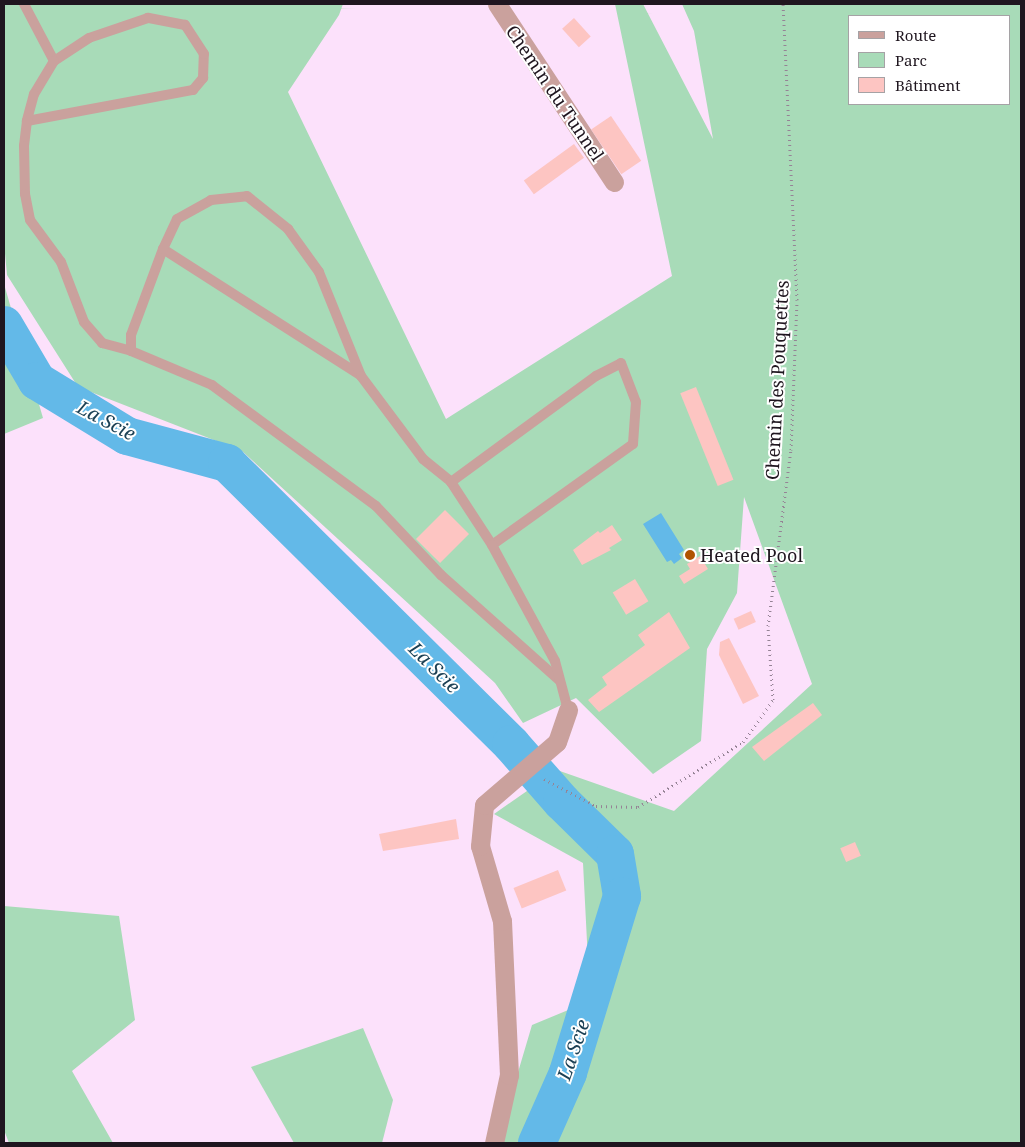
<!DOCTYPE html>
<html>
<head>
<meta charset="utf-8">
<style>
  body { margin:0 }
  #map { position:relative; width:1025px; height:1147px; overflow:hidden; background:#fce1fb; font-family:"Noto Serif",serif }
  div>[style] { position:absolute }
  .green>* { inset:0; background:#a8dbb8 }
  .water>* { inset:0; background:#63b9e8 }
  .river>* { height:38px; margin:-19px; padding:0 19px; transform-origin:19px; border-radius:19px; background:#63b9e8 }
  .building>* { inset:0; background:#fdc5c2; transform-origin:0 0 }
  .path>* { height:3px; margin-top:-1.5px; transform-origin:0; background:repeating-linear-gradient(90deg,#958395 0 1px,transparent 0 5px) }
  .service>* { height:10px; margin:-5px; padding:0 5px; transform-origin:5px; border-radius:5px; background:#caa19d }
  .minor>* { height:19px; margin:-9.5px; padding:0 9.5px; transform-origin:9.5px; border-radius:9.5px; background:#caa19d }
  .dots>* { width:14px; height:14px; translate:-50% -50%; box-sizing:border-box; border:2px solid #fff; border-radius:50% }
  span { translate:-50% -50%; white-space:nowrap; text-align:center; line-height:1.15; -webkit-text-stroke:4px #fff; paint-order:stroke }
  .street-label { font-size:18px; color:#1f161f }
  .poi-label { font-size:18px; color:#1f161f }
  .left { translate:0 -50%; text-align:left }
  .water-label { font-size:19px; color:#1c4155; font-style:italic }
  .frame { position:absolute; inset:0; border:5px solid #1f161f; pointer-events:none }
  .legend { position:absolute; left:848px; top:15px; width:162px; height:90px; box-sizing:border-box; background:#fff; border:1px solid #a5a2a5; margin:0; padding:6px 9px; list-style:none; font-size:15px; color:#1f161f }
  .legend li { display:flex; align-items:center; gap:10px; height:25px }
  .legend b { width:25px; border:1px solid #a5a2a5 }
</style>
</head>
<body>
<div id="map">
  <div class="green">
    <i style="clip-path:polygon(evenodd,4px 4px,343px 4px,339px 15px,288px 92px,446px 419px,672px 276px,615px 4px,643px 4px,713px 139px,694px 31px,682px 4px,1021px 4px,1021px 1143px,497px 1143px,532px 1025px,590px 1001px,583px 863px,494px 814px,557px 770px,674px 811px,812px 684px,744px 497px,737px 593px,707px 649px,701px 741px,653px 774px,576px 698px,523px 723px,495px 683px,242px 451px,78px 387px,7px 275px,4px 243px,4px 4px,849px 16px,1009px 16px,1009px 104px,849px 104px,849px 16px)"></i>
    <i style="clip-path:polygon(4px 284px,43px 418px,4px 434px)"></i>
    <i style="clip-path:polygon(4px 906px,119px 916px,135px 1020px,72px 1071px,113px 1143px,9px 1143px,4px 1130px)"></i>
    <i style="clip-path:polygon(363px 1028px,393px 1100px,382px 1143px,294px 1143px,251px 1067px)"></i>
  </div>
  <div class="water">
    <i style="clip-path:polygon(661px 513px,684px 550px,679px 554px,682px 558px,674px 564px,671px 560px,667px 562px,643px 524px)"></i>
  </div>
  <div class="river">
    <i style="left:4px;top:325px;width:65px;rotate:59.5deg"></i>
    <i style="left:37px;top:381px;width:105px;rotate:31.4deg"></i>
    <i style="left:127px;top:436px;width:104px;rotate:15.1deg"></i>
    <i style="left:227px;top:463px;width:400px;rotate:44.7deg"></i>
    <i style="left:511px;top:744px;width:77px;rotate:48.7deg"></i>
    <i style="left:562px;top:802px;width:74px;rotate:44.5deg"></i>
    <i style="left:615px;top:854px;width:43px;rotate:80.5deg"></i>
    <i style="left:622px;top:896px;width:185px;rotate:107deg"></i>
    <i style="left:568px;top:1073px;width:77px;rotate:113.9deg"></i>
  </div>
  <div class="building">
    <i style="left:574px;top:18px;width:25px;height:16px;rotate:48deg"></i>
    <i style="left:611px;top:116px;width:54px;height:24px;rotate:56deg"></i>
    <i style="left:574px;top:144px;width:17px;height:62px;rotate:54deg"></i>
    <i style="left:696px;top:387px;width:100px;height:17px;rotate:68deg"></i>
    <i style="left:445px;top:510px;width:34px;height:41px;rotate:45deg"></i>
    <i style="clip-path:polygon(612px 525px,622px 540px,609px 548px,611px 550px,582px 565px,573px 550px,598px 531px,600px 533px)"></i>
    <i style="clip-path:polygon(700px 556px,708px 569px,684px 584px,679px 576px,690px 569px,687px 564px)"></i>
    <i style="left:635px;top:579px;width:26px;height:26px;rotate:59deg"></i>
    <i style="left:751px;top:611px;width:12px;height:19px;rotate:66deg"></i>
    <i style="clip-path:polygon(669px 612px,690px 648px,599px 712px,588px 700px,607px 685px,602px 677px,645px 645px,638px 635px)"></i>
    <i style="clip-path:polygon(729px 638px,759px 696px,743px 704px,719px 655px,720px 642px)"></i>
    <i style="clip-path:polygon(813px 703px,822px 715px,764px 761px,752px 747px)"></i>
    <i style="clip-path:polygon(456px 819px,459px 839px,383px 851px,379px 834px)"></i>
    <i style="left:855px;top:842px;width:15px;height:16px;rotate:67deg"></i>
    <i style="left:558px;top:870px;width:22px;height:48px;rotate:68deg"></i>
  </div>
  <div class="path">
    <i style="left:544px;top:779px;width:59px;rotate:27.4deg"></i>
    <i style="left:596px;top:806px;width:42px;rotate:1.4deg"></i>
    <i style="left:638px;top:807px;width:123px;rotate:-31.8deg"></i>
    <i style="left:743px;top:742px;width:52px;rotate:-54.5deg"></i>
    <i style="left:773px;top:700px;width:74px;rotate:-93.9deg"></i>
    <i style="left:768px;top:626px;width:177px;rotate:-82.6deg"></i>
    <i style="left:791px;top:450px;width:150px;rotate:-87.7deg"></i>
    <i style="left:797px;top:300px;width:296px;rotate:-92.7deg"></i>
  </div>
  <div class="service">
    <i style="left:24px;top:4px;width:64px;rotate:62.2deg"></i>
    <i style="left:27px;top:121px;width:169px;rotate:-10.6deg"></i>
    <i style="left:193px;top:90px;width:16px;rotate:-50deg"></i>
    <i style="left:203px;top:78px;width:24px;rotate:-88deg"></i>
    <i style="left:204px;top:54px;width:35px;rotate:-123deg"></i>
    <i style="left:185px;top:25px;width:38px;rotate:-169deg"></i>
    <i style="left:148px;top:18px;width:62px;rotate:161.3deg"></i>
    <i style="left:89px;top:38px;width:42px;rotate:146.7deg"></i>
    <i style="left:54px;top:61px;width:39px;rotate:121deg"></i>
    <i style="left:34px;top:94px;width:28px;rotate:105deg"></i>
    <i style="left:27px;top:121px;width:25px;rotate:97deg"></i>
    <i style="left:24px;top:146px;width:48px;rotate:88.8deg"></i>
    <i style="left:25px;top:194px;width:26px;rotate:79deg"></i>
    <i style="left:30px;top:220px;width:52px;rotate:53.6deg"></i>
    <i style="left:61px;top:262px;width:64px;rotate:69deg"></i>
    <i style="left:84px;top:322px;width:28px;rotate:49deg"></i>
    <i style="left:102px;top:343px;width:30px;rotate:15deg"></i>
    <i style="left:163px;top:249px;width:234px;rotate:32.6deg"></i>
    <i style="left:451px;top:482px;width:75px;rotate:56.9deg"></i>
    <i style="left:559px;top:680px;width:158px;rotate:-138.3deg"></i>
    <i style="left:441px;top:575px;width:95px;rotate:-133.3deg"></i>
    <i style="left:376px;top:506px;width:204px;rotate:-143.6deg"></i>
    <i style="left:212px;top:385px;width:88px;rotate:-157.2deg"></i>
    <i style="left:131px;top:351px;width:16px;rotate:-90deg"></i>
    <i style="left:131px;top:335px;width:92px;rotate:-69.6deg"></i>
    <i style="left:163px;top:249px;width:33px;rotate:-65deg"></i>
    <i style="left:177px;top:219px;width:39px;rotate:-29deg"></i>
    <i style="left:211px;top:200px;width:36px;rotate:-6deg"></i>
    <i style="left:247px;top:196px;width:53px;rotate:38.8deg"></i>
    <i style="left:288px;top:229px;width:53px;rotate:54.2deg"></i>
    <i style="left:319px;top:272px;width:112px;rotate:68deg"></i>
    <i style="left:361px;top:376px;width:104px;rotate:53.2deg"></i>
    <i style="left:423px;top:459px;width:36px;rotate:39deg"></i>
    <i style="left:451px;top:482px;width:180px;rotate:-36.2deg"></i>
    <i style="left:596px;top:376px;width:28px;rotate:-27deg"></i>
    <i style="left:621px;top:363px;width:42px;rotate:69deg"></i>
    <i style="left:636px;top:402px;width:42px;rotate:94.1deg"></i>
    <i style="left:633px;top:444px;width:173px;rotate:144.4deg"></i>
    <i style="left:492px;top:545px;width:132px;rotate:61.5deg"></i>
    <i style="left:555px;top:661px;width:51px;rotate:75.1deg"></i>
  </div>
  <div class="minor">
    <i style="left:497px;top:4px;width:213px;rotate:56.7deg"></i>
    <i style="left:494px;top:1143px;width:70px;rotate:-77.6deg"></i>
    <i style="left:509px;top:1075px;width:154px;rotate:-92.6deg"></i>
    <i style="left:502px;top:921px;width:78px;rotate:-106.3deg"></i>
    <i style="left:480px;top:846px;width:41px;rotate:-84.4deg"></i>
    <i style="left:484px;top:805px;width:96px;rotate:-40.8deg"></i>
    <i style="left:557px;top:742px;width:34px;rotate:-71deg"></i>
  </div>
  <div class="dots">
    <i style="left:690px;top:555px;background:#b05300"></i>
  </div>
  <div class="street-label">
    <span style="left:555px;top:93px;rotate:56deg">Chemin du Tunnel</span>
    <span style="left:777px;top:380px;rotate:-87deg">Chemin des Pouquettes</span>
  </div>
  <div class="poi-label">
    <span class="left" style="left:700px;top:555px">Heated Pool</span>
  </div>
  <div class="water-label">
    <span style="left:106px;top:421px;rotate:28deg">La Scie</span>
    <span style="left:434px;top:668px;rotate:45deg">La Scie</span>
    <span style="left:574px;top:1050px;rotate:-71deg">La Scie</span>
  </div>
  <div class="frame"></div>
  <ul class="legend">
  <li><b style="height:6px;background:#caa19d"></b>Route</li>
  <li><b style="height:14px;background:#a8dbb8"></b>Parc</li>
  <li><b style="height:14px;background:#fdc5c2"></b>Bâtiment</li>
  </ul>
</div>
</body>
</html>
